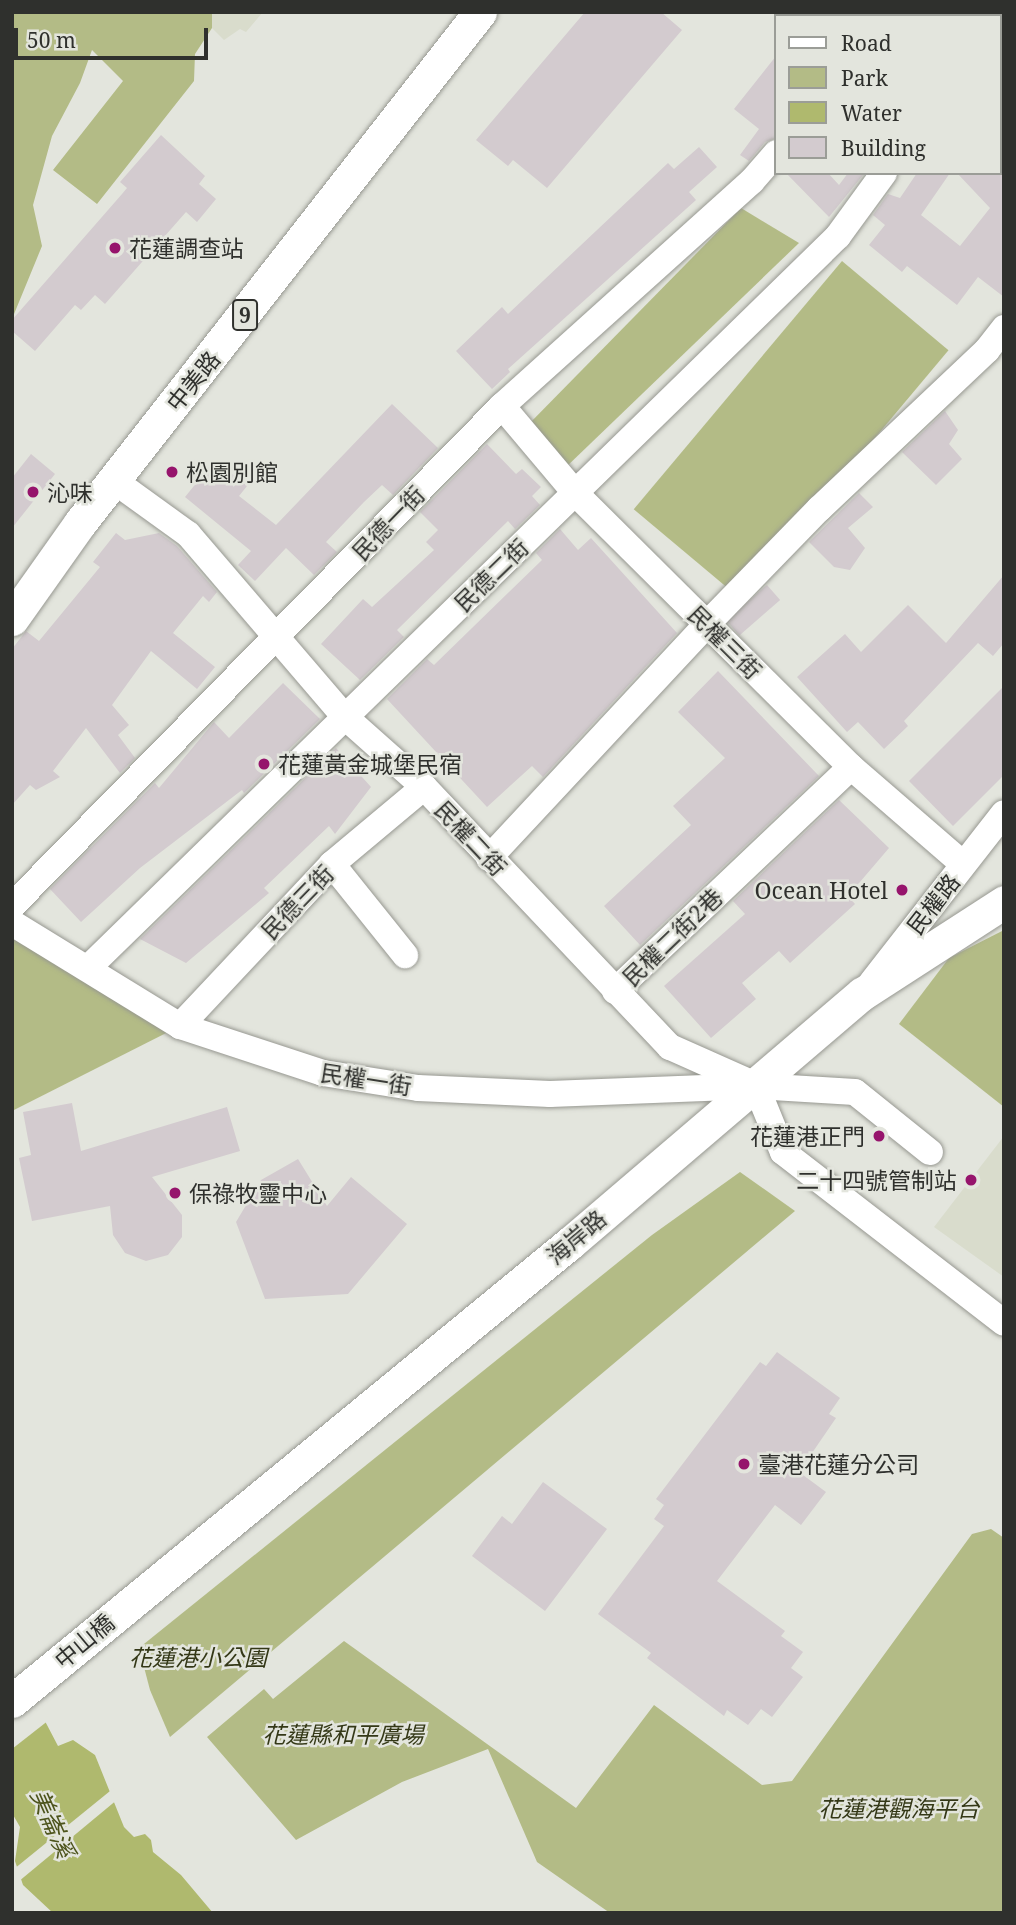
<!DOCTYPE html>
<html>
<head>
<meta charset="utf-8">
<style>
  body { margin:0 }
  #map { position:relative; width:1016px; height:1925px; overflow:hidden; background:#e3e5dd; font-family:"Noto Serif","Noto Sans TC",serif }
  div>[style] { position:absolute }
  .built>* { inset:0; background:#d9dccc }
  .green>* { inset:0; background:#b3bb86; transform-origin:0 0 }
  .water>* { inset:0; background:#afb96e }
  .pier>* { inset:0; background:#e3e5dd }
  .building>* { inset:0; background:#d3cbcf; transform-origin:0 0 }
  .roads { filter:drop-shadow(0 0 2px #979891) drop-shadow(0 0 2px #979891) }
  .minor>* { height:26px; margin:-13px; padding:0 13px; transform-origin:13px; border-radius:13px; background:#fff }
  .major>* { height:33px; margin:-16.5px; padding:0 16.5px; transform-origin:16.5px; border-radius:16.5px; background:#fff }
  .dots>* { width:19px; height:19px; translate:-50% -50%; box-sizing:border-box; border:4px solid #e3e5dd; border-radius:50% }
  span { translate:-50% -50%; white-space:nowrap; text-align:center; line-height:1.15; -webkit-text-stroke:5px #e3e5dd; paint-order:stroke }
  .shield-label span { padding:2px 5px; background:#e3e5dd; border:2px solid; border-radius:5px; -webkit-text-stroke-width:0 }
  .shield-label { font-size:21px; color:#2f302d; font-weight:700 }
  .poi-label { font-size:23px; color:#2f302d }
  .left { translate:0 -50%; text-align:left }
  .right { translate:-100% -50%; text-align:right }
  .street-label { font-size:23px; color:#2f302d }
  .park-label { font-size:23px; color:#343817; font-style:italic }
  .water-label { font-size:24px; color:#4d541c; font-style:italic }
  .frame { position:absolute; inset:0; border:14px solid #2f302d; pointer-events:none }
  .legend { position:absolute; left:774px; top:14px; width:228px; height:161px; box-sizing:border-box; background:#e3e5dd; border:2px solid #9b9d97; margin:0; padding:9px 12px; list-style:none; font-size:21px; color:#2f302d }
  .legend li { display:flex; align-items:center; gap:14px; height:35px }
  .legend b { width:35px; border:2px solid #9b9d97 }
  .scale { position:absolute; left:14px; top:28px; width:194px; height:32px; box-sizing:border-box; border:4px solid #2f302d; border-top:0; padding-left:9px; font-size:21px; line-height:24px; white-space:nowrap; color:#2f302d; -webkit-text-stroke:5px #e3e5dd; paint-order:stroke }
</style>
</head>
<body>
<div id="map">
  <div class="built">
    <i style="clip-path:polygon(212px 12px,263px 12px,246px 32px,240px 29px,224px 40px,212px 28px)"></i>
    <i style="clip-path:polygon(1004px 1136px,1004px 1277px,934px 1227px)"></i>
  </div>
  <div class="green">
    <i style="clip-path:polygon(12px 12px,212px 12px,212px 28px,195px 54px,194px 81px,97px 204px,53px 170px,123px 81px,92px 50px,80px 83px,52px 136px,33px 205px,42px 246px,12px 319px)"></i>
    <i style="clip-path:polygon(741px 208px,799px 243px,564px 469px,525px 428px)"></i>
    <i style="left:842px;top:261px;width:139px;height:324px;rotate:40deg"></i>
    <i style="clip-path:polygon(12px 923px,180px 1026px,12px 1111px)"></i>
    <i style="clip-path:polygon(1004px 930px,1004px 1107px,899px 1024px,949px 958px)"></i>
    <i style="clip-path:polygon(740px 1172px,795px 1211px,170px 1737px,150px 1690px,139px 1648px,652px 1235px)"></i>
    <i style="clip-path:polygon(991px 1529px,1004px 1538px,1004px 1913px,610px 1913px,537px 1862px,488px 1749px,402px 1782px,296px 1840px,207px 1737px,264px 1689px,273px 1699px,344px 1641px,576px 1808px,654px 1705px,762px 1785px,792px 1781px,972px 1534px)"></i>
  </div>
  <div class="water">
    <i style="clip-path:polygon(12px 1658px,58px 1746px,73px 1740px,95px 1755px,124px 1827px,134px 1837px,145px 1834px,151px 1840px,153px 1852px,181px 1875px,213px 1913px,53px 1913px,23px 1885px,15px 1861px,20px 1827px,12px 1813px)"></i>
  </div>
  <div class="pier">
    <i style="clip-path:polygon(12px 1655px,49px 1720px,12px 1749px)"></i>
    <i style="clip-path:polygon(115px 1787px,118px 1799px,18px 1882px,14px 1869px)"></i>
  </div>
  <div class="building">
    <i style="clip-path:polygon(585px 12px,661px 12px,682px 30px,547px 188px,513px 160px,508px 166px,476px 140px)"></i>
    <i style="clip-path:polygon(776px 56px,776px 138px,765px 142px,749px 161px,740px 155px,759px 129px,734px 109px)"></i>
    <i style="clip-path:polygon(161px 135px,205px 176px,199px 184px,216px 199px,197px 222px,186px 212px,105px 304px,95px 295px,81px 310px,75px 305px,35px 351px,12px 331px,12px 320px,122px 194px,127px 188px,120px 182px)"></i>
    <i style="clip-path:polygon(699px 147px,717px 167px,689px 192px,696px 200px,508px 369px,510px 372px,492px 389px,456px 351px,502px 307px,508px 314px,668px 163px,674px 169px)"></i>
    <i style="clip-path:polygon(786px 173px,828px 173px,839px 185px,848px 173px,863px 175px,829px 217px)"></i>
    <i style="clip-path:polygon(917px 173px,950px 173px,921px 215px,960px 246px,990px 208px,957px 173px,1004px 173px,1004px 297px,978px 277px,957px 305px,907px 266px,902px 272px,869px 245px,885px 225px,873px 215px,888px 194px,900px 198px)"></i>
    <i style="clip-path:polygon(392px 404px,438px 448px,393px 495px,382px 485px,364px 502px,326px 542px,337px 552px,314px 575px,286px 548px,255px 581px,238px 565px,251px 551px,185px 497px,215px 460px,247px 486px,239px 496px,276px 525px)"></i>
    <i style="clip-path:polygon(945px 411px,958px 430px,949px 444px,962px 459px,936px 485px,902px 452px)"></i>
    <i style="clip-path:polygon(487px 444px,516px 474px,522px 469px,541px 487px,532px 496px,540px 505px,515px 529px,508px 521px,397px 630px,404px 637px,360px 680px,321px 644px,363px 599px,372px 607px,434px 550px,426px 542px,438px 530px,420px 512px)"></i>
    <i style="clip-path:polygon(31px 454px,55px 474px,12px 528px,12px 478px)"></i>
    <i style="clip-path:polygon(859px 493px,873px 507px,848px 528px,865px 548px,850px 570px,834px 567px,809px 542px)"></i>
    <i style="clip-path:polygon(560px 529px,578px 550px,591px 538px,677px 633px,543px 777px,532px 766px,487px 807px,387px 699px,427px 659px,434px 665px,542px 560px,536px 553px)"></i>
    <i style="clip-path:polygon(116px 533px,125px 540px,159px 533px,177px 546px,217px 592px,209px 602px,203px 596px,173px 633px,215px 667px,197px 689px,151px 651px,112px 705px,129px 725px,118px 735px,135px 758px,120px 773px,86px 728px,53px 771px,60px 777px,36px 790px,30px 785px,12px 805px,12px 649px,26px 631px,39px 641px,100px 567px,93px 562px)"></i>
    <i style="clip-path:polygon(1004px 575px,1004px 643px,993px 656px,978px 643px,904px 721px,908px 726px,884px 749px,858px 722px,847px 732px,797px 677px,845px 634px,861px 652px,908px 605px,946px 643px)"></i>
    <i style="left:767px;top:585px;width:20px;height:54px;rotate:49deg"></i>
    <i style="clip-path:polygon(718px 671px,819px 776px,640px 945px,604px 906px,691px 825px,673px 806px,725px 758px,678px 712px)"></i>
    <i style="clip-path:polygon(283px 683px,320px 719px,244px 793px,242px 790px,140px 868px,81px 922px,50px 889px,155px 783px,159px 788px,214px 722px,229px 738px)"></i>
    <i style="clip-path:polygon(1004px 686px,1004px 775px,953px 826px,909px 781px)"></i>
    <i style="clip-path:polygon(336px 748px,371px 787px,335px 834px,329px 826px,264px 888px,269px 893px,186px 963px,140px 939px)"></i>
    <i style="clip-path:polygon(839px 800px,889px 848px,848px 896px,855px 904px,790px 963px,779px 951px,742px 983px,756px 999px,711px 1038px,664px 986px,745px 914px,733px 901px)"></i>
    <i style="clip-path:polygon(72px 1103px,81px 1151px,227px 1107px,240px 1151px,152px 1177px,182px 1215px,182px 1237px,168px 1255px,146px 1261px,125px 1253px,113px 1235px,110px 1206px,32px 1221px,19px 1158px,31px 1155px,23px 1112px)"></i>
    <i style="clip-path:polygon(298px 1159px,327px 1206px,351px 1177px,407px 1224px,348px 1294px,265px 1299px,236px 1222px,261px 1180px)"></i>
    <i style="clip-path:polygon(777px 1352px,840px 1398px,829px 1414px,836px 1418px,799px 1472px,826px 1492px,801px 1525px,775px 1505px,717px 1581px,785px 1631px,781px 1636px,803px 1652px,791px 1668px,803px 1677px,772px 1717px,761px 1709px,748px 1725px,727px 1710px,724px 1716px,647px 1658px,651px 1653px,598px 1614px,664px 1526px,654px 1519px,664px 1505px,656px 1499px,760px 1362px,766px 1366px)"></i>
    <i style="clip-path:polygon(543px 1482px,607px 1529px,545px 1611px,472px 1556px,502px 1516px,512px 1524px)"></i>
  </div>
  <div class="roads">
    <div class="minor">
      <i style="left:975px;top:12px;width:6px;rotate:45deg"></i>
      <i style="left:896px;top:16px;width:5px;rotate:-53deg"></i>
      <i style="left:1000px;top:31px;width:5px;rotate:37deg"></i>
      <i style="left:502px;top:406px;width:115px;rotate:49.9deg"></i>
      <i style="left:576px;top:494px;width:185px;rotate:44.8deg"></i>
      <i style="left:707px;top:624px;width:203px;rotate:44.8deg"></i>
      <i style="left:851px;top:767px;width:148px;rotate:40.9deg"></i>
      <i style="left:113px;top:480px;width:92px;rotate:35.8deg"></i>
      <i style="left:188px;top:534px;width:240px;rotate:49.4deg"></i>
      <i style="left:344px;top:716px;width:107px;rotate:41.6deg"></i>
      <i style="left:424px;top:787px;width:358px;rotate:46.6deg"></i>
      <i style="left:670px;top:1047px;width:89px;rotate:24deg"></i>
      <i style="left:489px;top:858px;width:320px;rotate:-47deg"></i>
      <i style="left:707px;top:624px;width:161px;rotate:-45.8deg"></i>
      <i style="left:819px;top:509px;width:231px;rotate:-43.4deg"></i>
      <i style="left:987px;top:350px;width:28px;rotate:-52deg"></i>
      <i style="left:332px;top:864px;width:117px;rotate:51.3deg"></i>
      <i style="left:12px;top:906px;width:700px;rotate:-45.58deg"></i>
      <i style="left:502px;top:406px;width:336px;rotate:-42deg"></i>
      <i style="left:752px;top:181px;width:37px;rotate:-49deg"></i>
      <i style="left:12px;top:923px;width:197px;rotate:31.5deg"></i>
      <i style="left:180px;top:1026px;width:151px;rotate:18.2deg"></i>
      <i style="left:323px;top:1073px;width:96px;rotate:9deg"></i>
      <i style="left:418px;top:1088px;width:132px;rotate:2.6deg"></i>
      <i style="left:550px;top:1094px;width:206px;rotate:-2.2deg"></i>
      <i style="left:756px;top:1086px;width:99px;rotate:3.5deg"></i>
      <i style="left:855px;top:1092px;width:96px;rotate:38.7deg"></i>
      <i style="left:88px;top:968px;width:1048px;rotate:-44.3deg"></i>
      <i style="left:838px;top:236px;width:78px;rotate:-53.9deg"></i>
      <i style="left:872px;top:982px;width:214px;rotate:-52deg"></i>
      <i style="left:615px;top:991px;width:325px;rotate:-43.5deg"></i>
      <i style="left:180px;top:1026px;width:222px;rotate:-46.8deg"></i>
      <i style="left:332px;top:864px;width:120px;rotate:-39.9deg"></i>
      <i style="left:756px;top:1086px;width:71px;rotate:67.8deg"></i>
      <i style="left:783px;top:1152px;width:279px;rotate:37.7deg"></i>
    </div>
    <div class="major">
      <i style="left:12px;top:619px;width:118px;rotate:-54.7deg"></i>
      <i style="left:80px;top:523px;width:649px;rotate:-51.95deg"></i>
      <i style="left:12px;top:1701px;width:722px;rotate:-39.38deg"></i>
      <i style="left:570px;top:1243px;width:384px;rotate:-40.5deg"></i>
      <i style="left:862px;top:994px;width:169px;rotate:-32.9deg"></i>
    </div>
  </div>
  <div class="dots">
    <i style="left:115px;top:248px;background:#96146c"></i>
    <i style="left:172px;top:472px;background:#96146c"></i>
    <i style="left:33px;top:492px;background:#96146c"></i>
    <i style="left:264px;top:764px;background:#96146c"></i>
    <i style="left:902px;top:890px;background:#96146c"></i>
    <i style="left:879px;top:1136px;background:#96146c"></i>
    <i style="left:971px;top:1180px;background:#96146c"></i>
    <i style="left:175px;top:1193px;background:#96146c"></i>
    <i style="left:744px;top:1464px;background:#96146c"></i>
  </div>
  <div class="shield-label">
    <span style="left:245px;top:315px">9</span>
  </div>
  <div class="poi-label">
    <span class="left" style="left:129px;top:248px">花蓮調查站</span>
    <span class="left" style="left:186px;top:472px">松園別館</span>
    <span class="left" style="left:47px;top:492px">沁味</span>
    <span class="left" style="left:278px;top:764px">花蓮黃金城堡民宿</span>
    <span class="right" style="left:888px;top:890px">Ocean Hotel</span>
    <span class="right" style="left:865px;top:1136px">花蓮港正門</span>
    <span class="right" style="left:957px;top:1180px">二十四號管制站</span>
    <span class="left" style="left:189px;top:1193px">保祿牧靈中心</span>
    <span class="left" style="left:758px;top:1464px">臺港花蓮分公司</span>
  </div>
  <div class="street-label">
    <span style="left:193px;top:381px;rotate:-51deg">中美路</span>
    <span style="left:388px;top:523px;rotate:-46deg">民德一街</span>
    <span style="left:491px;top:575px;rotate:-44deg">民德二街</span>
    <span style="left:725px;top:642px;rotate:45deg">民權三街</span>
    <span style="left:471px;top:838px;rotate:47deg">民權二街</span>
    <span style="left:297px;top:902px;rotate:-46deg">民德三街</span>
    <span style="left:933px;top:904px;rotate:-52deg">民權路</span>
    <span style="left:672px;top:937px;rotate:-44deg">民權二街2巷</span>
    <span style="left:366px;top:1079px;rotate:9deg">民權一街</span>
    <span style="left:576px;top:1237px;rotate:-40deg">海岸路</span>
    <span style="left:84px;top:1641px;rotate:-40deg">中山橋</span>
  </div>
  <div class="park-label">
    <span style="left:198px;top:1657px">花蓮港小公園</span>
    <span style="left:343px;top:1734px">花蓮縣和平廣場</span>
    <span style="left:899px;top:1808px">花蓮港觀海平台</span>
  </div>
  <div class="water-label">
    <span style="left:53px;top:1823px;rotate:66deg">美崙溪</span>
  </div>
  <div class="frame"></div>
  <ul class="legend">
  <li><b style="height:9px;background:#fff"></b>Road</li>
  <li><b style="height:19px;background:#b3bb86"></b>Park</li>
  <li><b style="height:19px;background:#afb96e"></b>Water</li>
  <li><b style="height:19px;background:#d3cbcf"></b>Building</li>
  </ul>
  <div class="scale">50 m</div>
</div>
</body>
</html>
